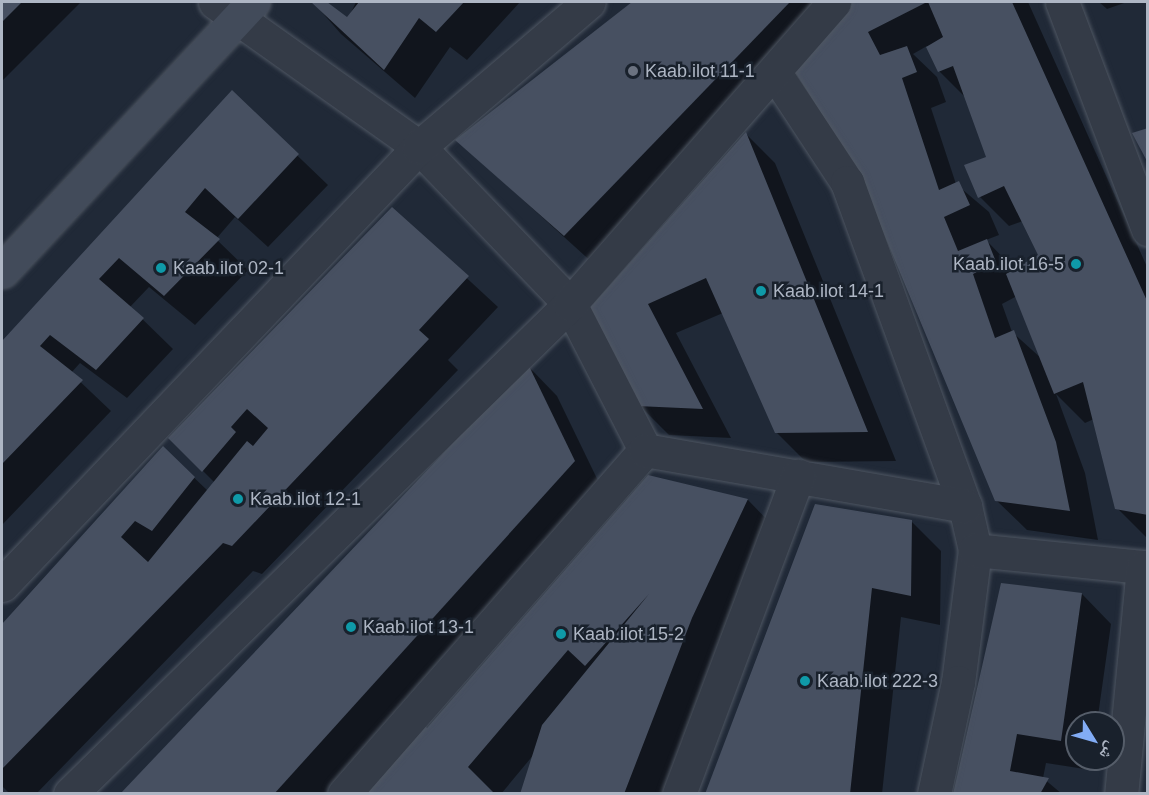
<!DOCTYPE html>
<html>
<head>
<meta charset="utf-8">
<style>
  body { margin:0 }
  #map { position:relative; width:1149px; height:795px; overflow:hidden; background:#202937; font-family:Helvetica,"Noto Naskh Arabic",sans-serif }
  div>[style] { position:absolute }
  .shadow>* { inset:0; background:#0007 }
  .building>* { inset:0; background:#475061 }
  .roads { filter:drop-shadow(0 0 2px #4e5662) drop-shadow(0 0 2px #4e5662) }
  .street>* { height:33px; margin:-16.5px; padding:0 16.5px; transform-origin:16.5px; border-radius:16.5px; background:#343b47 }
  .secondary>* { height:33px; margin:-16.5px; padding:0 16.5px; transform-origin:16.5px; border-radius:16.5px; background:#424b5a }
  .dots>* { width:16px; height:16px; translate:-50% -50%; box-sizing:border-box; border:3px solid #19212c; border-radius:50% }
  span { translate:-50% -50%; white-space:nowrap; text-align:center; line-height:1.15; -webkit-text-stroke:5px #19212c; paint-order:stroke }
  .poi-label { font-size:18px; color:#aeb6c4 }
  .left { translate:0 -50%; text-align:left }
  .right { translate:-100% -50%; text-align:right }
  .frame { position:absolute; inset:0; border:3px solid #aeb6c4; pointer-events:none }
  .north { position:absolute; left:1065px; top:711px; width:60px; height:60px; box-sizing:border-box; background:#19212c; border:2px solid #555d69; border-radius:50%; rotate:127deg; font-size:16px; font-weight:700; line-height:24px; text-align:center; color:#aeb6c4 }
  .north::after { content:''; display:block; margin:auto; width:21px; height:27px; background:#82acf5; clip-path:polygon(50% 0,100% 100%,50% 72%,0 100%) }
</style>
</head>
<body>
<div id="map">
  <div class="shadow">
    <i style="clip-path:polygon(2px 2px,81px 2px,2px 81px)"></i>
    <i style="clip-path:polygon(313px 2px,325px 2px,348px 19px,356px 2px,520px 2px,467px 60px,450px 47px,415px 98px,341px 34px)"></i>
    <i style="clip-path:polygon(635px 2px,848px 2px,595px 265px,457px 140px)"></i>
    <i style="clip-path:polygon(evenodd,854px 2px,1028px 2px,1148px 269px,1148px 539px,1117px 508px,1094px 419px,1085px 423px,1056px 394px,1085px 473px,1098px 540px,1027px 530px,996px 500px,861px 174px,795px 70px,854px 2px,927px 46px,939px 71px,966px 98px,988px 158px,980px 197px,1009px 226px,1023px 221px,1040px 256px,1015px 270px,986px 240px,999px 235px,989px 212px,956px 184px,931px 108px,946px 102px,937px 77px,913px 54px,927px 46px,854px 2px,1017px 296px,1042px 359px,1012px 332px,1002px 304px,1017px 296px)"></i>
    <i style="clip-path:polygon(1099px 2px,1127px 2px,1107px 9px)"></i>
    <i style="clip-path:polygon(232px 93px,328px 185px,268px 247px,235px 217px,216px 239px,248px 270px,195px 325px,149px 287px,130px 307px,173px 349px,127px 398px,80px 363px,71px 373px,111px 411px,2px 525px,2px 343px)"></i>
    <i style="clip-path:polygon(746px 134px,775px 163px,896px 461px,806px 462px,776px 432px,723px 313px,676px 333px,731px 438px,669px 435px,639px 405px,589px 310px)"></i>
    <i style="clip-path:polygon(392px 209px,498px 307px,448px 360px,458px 370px,262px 574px,253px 571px,36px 794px,10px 794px,2px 786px,2px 626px,163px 448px,208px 491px,215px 483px,170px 438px)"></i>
    <i style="clip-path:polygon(528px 366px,557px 396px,603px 491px,330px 794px,122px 794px)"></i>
    <i style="clip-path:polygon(649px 477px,748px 500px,777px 530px,664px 794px,522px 794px,535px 753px,501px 794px,363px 794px,427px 730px)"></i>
    <i style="clip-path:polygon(911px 521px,941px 551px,940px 625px,901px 617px,882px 794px,706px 794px)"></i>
    <i style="clip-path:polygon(1082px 594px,1111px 624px,1097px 723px,1077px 723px,1077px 759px,1092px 759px,1091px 770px,1046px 763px,1043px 778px,1062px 794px,953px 794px)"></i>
  </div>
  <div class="building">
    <i style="clip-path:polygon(2px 2px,22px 2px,2px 22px)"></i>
    <i style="clip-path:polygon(311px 2px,327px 2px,347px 17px,359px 2px,464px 2px,436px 32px,419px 18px,384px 70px)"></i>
    <i style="clip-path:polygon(632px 2px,790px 2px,564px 236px,455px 140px)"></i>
    <i style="clip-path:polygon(852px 2px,927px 2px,868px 32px,880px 55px,907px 46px,917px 72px,902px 78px,939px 190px,959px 181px,970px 205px,944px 217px,958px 251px,987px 239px,996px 262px,973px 274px,995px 338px,1014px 330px,1056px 442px,1070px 511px,995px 501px,859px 174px,794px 70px)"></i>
    <i style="clip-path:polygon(928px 2px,1012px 2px,1148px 303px,1148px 515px,1115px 509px,1083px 382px,1054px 394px,1006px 274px,1038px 255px,1004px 186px,978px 198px,964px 165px,986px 157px,953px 66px,938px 72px,926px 47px,943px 37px)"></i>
    <i style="clip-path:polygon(232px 90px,299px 154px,238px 219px,205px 188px,185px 212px,220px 239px,164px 296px,119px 258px,99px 279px,144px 318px,96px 370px,50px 335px,40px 346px,83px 380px,2px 464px,2px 341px)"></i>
    <i style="clip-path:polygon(1148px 128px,1148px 163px,1132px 133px)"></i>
    <i style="clip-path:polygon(746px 132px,868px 432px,775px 433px,706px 278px,648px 304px,703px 409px,637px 406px,588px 310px)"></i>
    <i style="clip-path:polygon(392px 207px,469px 276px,419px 330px,429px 339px,232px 546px,223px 543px,2px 769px,2px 624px,163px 446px,195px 477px,152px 531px,135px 521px,121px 537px,148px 562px,247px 441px,253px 446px,268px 428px,247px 409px,231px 427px,236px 432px,202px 472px,168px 438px)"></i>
    <i style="clip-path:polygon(528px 364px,575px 461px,274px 794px,120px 794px)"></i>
    <i style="clip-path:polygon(648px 475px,748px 499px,692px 618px,624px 794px,520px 794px,542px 725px,649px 594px,585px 666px,568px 650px,468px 767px,495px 794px,361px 794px,422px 723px,427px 728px)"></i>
    <i style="clip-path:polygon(815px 504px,912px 520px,911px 596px,872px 588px,850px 794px,705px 794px)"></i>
    <i style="clip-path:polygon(1001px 583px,1082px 593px,1061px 741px,1017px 734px,1010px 771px,1049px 778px,1040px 794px,953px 794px)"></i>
  </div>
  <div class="roads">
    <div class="street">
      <i style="left:215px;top:2px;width:250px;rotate:35.4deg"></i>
      <i style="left:419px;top:147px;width:218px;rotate:46.1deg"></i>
      <i style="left:570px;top:304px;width:164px;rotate:62.8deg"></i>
      <i style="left:1062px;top:2px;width:243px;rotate:69.3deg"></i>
      <i style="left:775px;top:73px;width:131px;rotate:56.6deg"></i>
      <i style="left:847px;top:182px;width:345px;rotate:70deg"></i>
      <i style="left:965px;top:506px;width:45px;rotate:77.2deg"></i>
      <i style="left:975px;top:550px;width:133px;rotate:97.3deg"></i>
      <i style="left:958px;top:682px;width:115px;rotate:102.1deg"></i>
      <i style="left:975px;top:550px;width:169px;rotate:5.8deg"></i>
      <i style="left:1143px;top:567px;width:228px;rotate:95.5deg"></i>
      <i style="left:2px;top:585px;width:605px;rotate:-46.41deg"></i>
      <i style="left:419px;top:147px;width:223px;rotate:-40.5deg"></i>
      <i style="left:70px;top:794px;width:700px;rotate:-44.42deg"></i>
      <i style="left:570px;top:304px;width:401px;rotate:-48.8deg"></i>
      <i style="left:344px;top:794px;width:457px;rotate:-48.8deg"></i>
      <i style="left:645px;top:450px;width:325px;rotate:9.9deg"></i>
      <i style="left:679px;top:794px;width:340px;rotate:-69.5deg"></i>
    </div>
    <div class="secondary">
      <i style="left:2px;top:271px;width:368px;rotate:-47deg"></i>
    </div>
  </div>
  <div class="dots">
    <i style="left:633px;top:71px;background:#6b7280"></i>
    <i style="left:1076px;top:264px;background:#0f9aa8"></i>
    <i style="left:161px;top:268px;background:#0f9aa8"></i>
    <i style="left:761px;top:291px;background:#0f9aa8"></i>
    <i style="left:238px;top:499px;background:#0f9aa8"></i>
    <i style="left:351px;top:627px;background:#0f9aa8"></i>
    <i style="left:561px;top:634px;background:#0f9aa8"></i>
    <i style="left:805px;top:681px;background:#0f9aa8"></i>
  </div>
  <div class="poi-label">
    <span class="left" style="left:645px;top:71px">Kaab.ilot 11-1</span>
    <span class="right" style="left:1064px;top:264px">Kaab.ilot 16-5</span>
    <span class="left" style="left:173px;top:268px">Kaab.ilot 02-1</span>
    <span class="left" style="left:773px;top:291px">Kaab.ilot 14-1</span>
    <span class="left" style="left:250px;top:499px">Kaab.ilot 12-1</span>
    <span class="left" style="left:363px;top:627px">Kaab.ilot 13-1</span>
    <span class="left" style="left:573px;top:634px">Kaab.ilot 15-2</span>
    <span class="left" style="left:817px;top:681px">Kaab.ilot 222-3</span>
  </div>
  <div class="frame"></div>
  <div class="north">ش</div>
</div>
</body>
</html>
